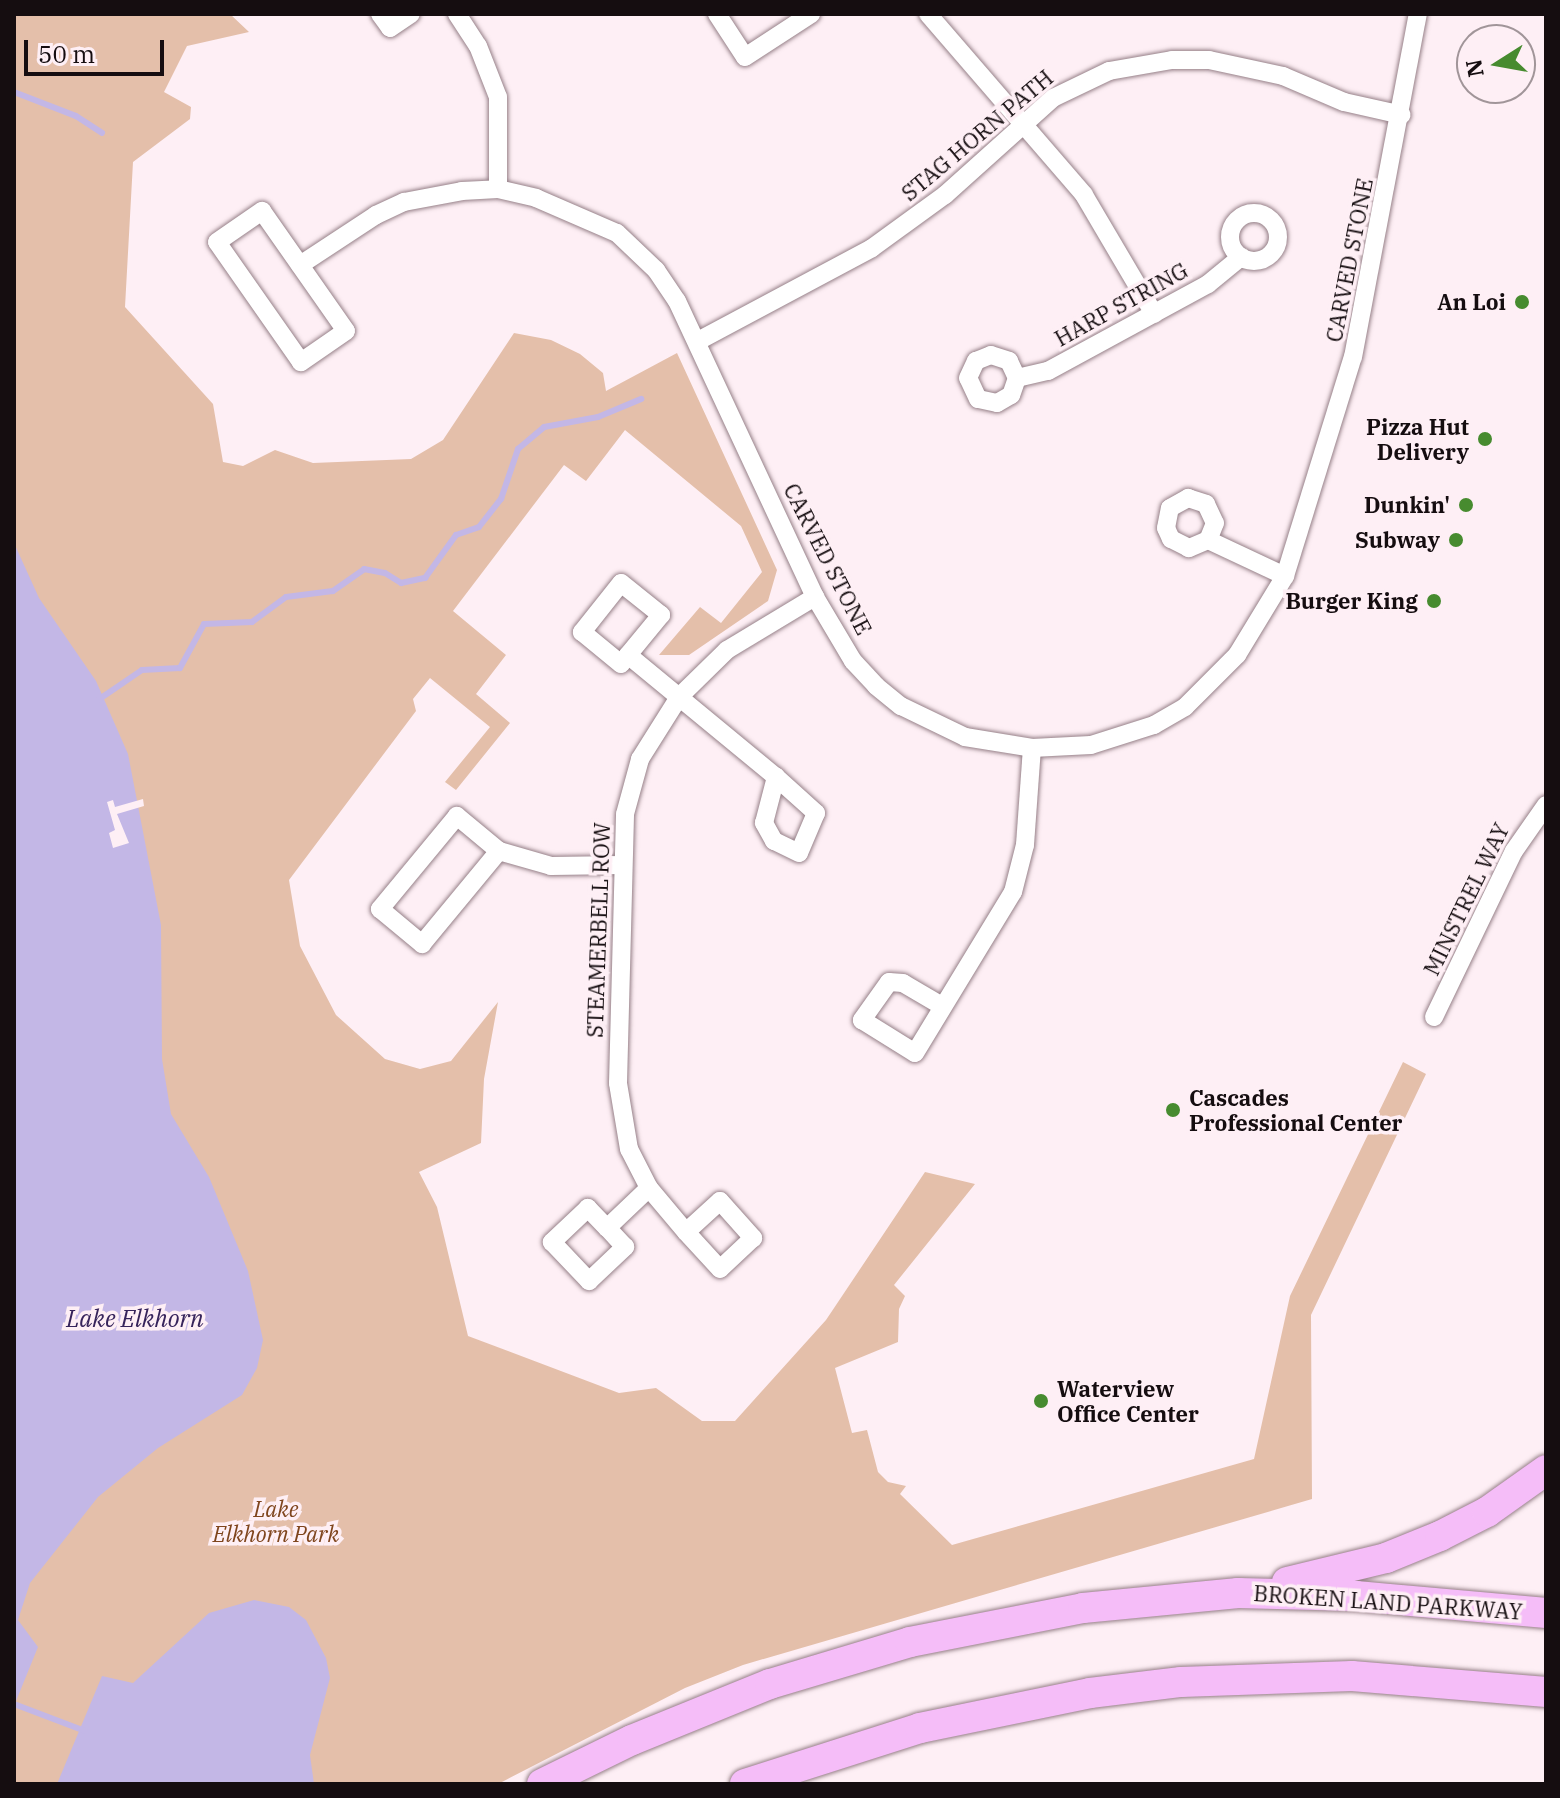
<!DOCTYPE html>
<html>
<head>
<meta charset="utf-8">
<style>
  body { margin:0 }
  #map { position:relative; width:1560px; height:1798px; overflow:hidden; background:#feeff5; font-family:"IBM Plex Serif",serif }
  div>[style] { position:absolute }
  .green>* { inset:0; background:#e4bfaa }
  .water>* { inset:0; background:#c3b7e6 }
  .pier>* { inset:0; background:#feeff5 }
  .stream>* { height:6px; margin:-3px; padding:0 3px; transform-origin:3px; border-radius:3px; background:#c3b7e6 }
  .roads { filter:drop-shadow(0 0 2px #968088) drop-shadow(0 0 2px #968088) }
  .street>* { height:18px; margin:-9px; padding:0 9px; transform-origin:9px; border-radius:9px; background:#fff }
  .street>.ring { margin:-9px; padding:0; box-sizing:content-box; background:none; border:18px solid #fff; border-radius:50% }
  .primary>* { height:30px; margin:-15px; padding:0 15px; transform-origin:15px; border-radius:15px; background:#f5bdf8 }
  .dots>* { width:22px; height:22px; translate:-50% -50%; box-sizing:border-box; border:4px solid #feeff5; border-radius:50% }
  span { translate:-50% -50%; white-space:nowrap; text-align:center; line-height:1.15; -webkit-text-stroke:7px #feeff5; paint-order:stroke }
  .street-label { font-size:22px; color:#150d10 }
  .poi-label { font-size:22px; color:#150d10; font-weight:700 }
  .right { translate:-100% -50%; text-align:right }
  .left { translate:0 -50%; text-align:left }
  .park-label { font-size:22px; color:#7f451d; font-style:italic }
  .water-label { font-size:24px; color:#36235b; font-style:italic }
  .frame { position:absolute; inset:0; border:16px solid #150d10; pointer-events:none }
  .north { position:absolute; left:1456px; top:24px; width:80px; height:80px; box-sizing:border-box; background:#feeff5; border:2px solid #a19599; border-radius:50%; rotate:259deg; font-size:22px; font-weight:700; line-height:32px; text-align:center; color:#150d10 }
  .north::after { content:''; display:block; margin:auto; width:28px; height:36px; background:#478b2f; clip-path:polygon(50% 0,100% 100%,50% 72%,0 100%) }
  .scale { position:absolute; left:24px; top:40px; width:140px; height:36px; box-sizing:border-box; border:4px solid #150d10; border-top:0; padding-left:10px; font-size:24px; line-height:28px; white-space:nowrap; color:#150d10; -webkit-text-stroke:6px #feeff5; paint-order:stroke }
</style>
</head>
<body>
<div id="map">
  <div class="green">
    <i style="clip-path:polygon(14px 14px,230px 14px,249px 32px,187px 46px,164px 92px,191px 107px,190px 119px,133px 162px,125px 307px,213px 404px,223px 462px,243px 466px,275px 450px,313px 463px,411px 459px,443px 440px,514px 333px,551px 340px,580px 354px,603px 373px,606px 391px,677px 353px,777px 570px,768px 601px,689px 655px,659px 655px,700px 607px,721px 623px,762px 572px,741px 526px,625px 430px,586px 481px,564px 465px,453px 611px,506px 655px,476px 694px,510px 723px,456px 790px,445px 782px,490px 727px,430px 678px,413px 699px,416px 711px,289px 880px,300px 946px,336px 1015px,385px 1059px,420px 1069px,451px 1061px,498px 1002px,484px 1079px,481px 1143px,419px 1172px,437px 1207px,468px 1336px,619px 1393px,656px 1388px,702px 1421px,735px 1421px,826px 1320px,925px 1172px,975px 1184px,894px 1285px,905px 1296px,899px 1309px,898px 1342px,835px 1368px,852px 1433px,867px 1430px,878px 1472px,888px 1482px,906px 1486px,900px 1494px,952px 1545px,1254px 1459px,1290px 1296px,1403px 1062px,1426px 1074px,1311px 1315px,1312px 1499px,743px 1665px,685px 1688px,498px 1784px,14px 1784px)"></i>
  </div>
  <div class="water">
    <i style="clip-path:polygon(14px 543px,39px 598px,96px 681px,128px 754px,161px 925px,162px 1059px,171px 1114px,209px 1177px,248px 1271px,263px 1340px,257px 1368px,242px 1395px,158px 1448px,98px 1497px,30px 1583px,18px 1620px,38px 1647px,14px 1706px)"></i>
    <i style="clip-path:polygon(254px 1600px,289px 1607px,306px 1620px,326px 1658px,330px 1678px,310px 1755px,314px 1784px,57px 1784px,102px 1676px,133px 1683px,209px 1613px)"></i>
  </div>
  <div class="pier">
    <i style="clip-path:polygon(143px 799px,144px 806px,117px 814px,129px 843px,113px 848px,109px 833px,115px 830px,107px 802px,113px 800px,115px 807px)"></i>
  </div>
  <div class="stream">
    <i style="left:14px;top:92px;width:66px;rotate:21.2deg"></i>
    <i style="left:76px;top:116px;width:31px;rotate:33deg"></i>
    <i style="left:98px;top:700px;width:53px;rotate:-34.3deg"></i>
    <i style="left:142px;top:670px;width:38px;rotate:-3deg"></i>
    <i style="left:180px;top:668px;width:50px;rotate:-61.4deg"></i>
    <i style="left:204px;top:624px;width:48px;rotate:-2.4deg"></i>
    <i style="left:252px;top:622px;width:42px;rotate:-36.3deg"></i>
    <i style="left:286px;top:597px;width:47px;rotate:-7.3deg"></i>
    <i style="left:333px;top:591px;width:38px;rotate:-35deg"></i>
    <i style="left:364px;top:569px;width:21px;rotate:11deg"></i>
    <i style="left:385px;top:573px;width:19px;rotate:32deg"></i>
    <i style="left:401px;top:583px;width:25px;rotate:-12deg"></i>
    <i style="left:425px;top:578px;width:53px;rotate:-54.2deg"></i>
    <i style="left:456px;top:535px;width:24px;rotate:-19deg"></i>
    <i style="left:479px;top:527px;width:36px;rotate:-52deg"></i>
    <i style="left:501px;top:499px;width:53px;rotate:-71.2deg"></i>
    <i style="left:518px;top:449px;width:34px;rotate:-40deg"></i>
    <i style="left:544px;top:427px;width:55px;rotate:-10.5deg"></i>
    <i style="left:598px;top:417px;width:47px;rotate:-22.7deg"></i>
    <i style="left:14px;top:1704px;width:76px;rotate:20.8deg"></i>
  </div>
  <div class="roads">
    <div class="street">
      <i style="left:380px;top:14px;width:17px;rotate:54deg"></i>
      <i style="left:390px;top:28px;width:25px;rotate:-34deg"></i>
      <i style="left:457px;top:14px;width:38px;rotate:57deg"></i>
      <i style="left:478px;top:46px;width:55px;rotate:68.6deg"></i>
      <i style="left:498px;top:97px;width:92px;rotate:90deg"></i>
      <i style="left:717px;top:14px;width:51px;rotate:56.9deg"></i>
      <i style="left:745px;top:57px;width:79px;rotate:-33.1deg"></i>
      <i style="left:928px;top:14px;width:239px;rotate:49.2deg"></i>
      <i style="left:1084px;top:195px;width:138px;rotate:59.5deg"></i>
      <i style="left:262px;top:211px;width:146px;rotate:55deg"></i>
      <i style="left:346px;top:331px;width:55px;rotate:145.4deg"></i>
      <i style="left:301px;top:362px;width:146px;rotate:-125deg"></i>
      <i style="left:217px;top:242px;width:55px;rotate:-34.6deg"></i>
      <i class="ring" style="left:1230px;top:213px;width:30px;height:30px"></i>
      <i style="left:300px;top:265px;width:91px;rotate:-33.3deg"></i>
      <i style="left:376px;top:215px;width:31px;rotate:-25deg"></i>
      <i style="left:404px;top:202px;width:59px;rotate:-10.7deg"></i>
      <i style="left:462px;top:191px;width:36px;rotate:-3deg"></i>
      <i style="left:498px;top:189px;width:39px;rotate:13deg"></i>
      <i style="left:536px;top:198px;width:88px;rotate:23.4deg"></i>
      <i style="left:617px;top:233px;width:54px;rotate:43.5deg"></i>
      <i style="left:656px;top:270px;width:37px;rotate:56deg"></i>
      <i style="left:677px;top:301px;width:327px;rotate:65deg"></i>
      <i style="left:815px;top:597px;width:74px;rotate:59.3deg"></i>
      <i style="left:853px;top:661px;width:34px;rotate:47deg"></i>
      <i style="left:876px;top:686px;width:32px;rotate:39deg"></i>
      <i style="left:901px;top:706px;width:71px;rotate:25.8deg"></i>
      <i style="left:965px;top:737px;width:68px;rotate:9.3deg"></i>
      <i style="left:1032px;top:748px;width:59px;rotate:-2.9deg"></i>
      <i style="left:1091px;top:745px;width:66px;rotate:-17.6deg"></i>
      <i style="left:1154px;top:725px;width:36px;rotate:-30deg"></i>
      <i style="left:1185px;top:707px;width:74px;rotate:-45deg"></i>
      <i style="left:1237px;top:655px;width:92px;rotate:-58.7deg"></i>
      <i style="left:1285px;top:576px;width:229px;rotate:-72.8deg"></i>
      <i style="left:1353px;top:357px;width:349px;rotate:-79.3deg"></i>
      <i style="left:698px;top:341px;width:197px;rotate:-28.1deg"></i>
      <i style="left:872px;top:248px;width:90px;rotate:-36deg"></i>
      <i style="left:945px;top:195px;width:145px;rotate:-41.9deg"></i>
      <i style="left:1053px;top:98px;width:62px;rotate:-25.7deg"></i>
      <i style="left:1109px;top:71px;width:64px;rotate:-9.9deg"></i>
      <i style="left:1172px;top:60px;width:37px"></i>
      <i style="left:1209px;top:60px;width:76px;rotate:12.2deg"></i>
      <i style="left:1283px;top:76px;width:66px;rotate:23.1deg"></i>
      <i style="left:1344px;top:102px;width:59px;rotate:12.6deg"></i>
      <i style="left:1017px;top:378px;width:18px;rotate:109deg"></i>
      <i style="left:1011px;top:395px;width:16px;rotate:150deg"></i>
      <i style="left:997px;top:403px;width:19px;rotate:-168deg"></i>
      <i style="left:978px;top:399px;width:23px;rotate:-115deg"></i>
      <i style="left:968px;top:378px;width:19px;rotate:-65deg"></i>
      <i style="left:976px;top:361px;width:16px;rotate:-22deg"></i>
      <i style="left:991px;top:355px;width:19px;rotate:18deg"></i>
      <i style="left:1009px;top:361px;width:19px;rotate:65deg"></i>
      <i style="left:1017px;top:378px;width:32px;rotate:-13deg"></i>
      <i style="left:1048px;top:371px;width:182px;rotate:-28.5deg"></i>
      <i style="left:1208px;top:284px;width:43px;rotate:-39.3deg"></i>
      <i style="left:1208px;top:540px;width:21px;rotate:157deg"></i>
      <i style="left:1189px;top:548px;width:20px;rotate:-153deg"></i>
      <i style="left:1171px;top:539px;width:12px;rotate:-114deg"></i>
      <i style="left:1166px;top:528px;width:20px;rotate:-79deg"></i>
      <i style="left:1170px;top:508px;width:21px;rotate:-29deg"></i>
      <i style="left:1188px;top:498px;width:19px;rotate:18deg"></i>
      <i style="left:1206px;top:504px;width:21px;rotate:65deg"></i>
      <i style="left:1215px;top:523px;width:18px;rotate:112deg"></i>
      <i style="left:1208px;top:540px;width:85px;rotate:25.1deg"></i>
      <i style="left:628px;top:655px;width:52px;rotate:-50.5deg"></i>
      <i style="left:661px;top:615px;width:51px;rotate:-141.3deg"></i>
      <i style="left:621px;top:583px;width:63px;rotate:128.5deg"></i>
      <i style="left:582px;top:632px;width:50px;rotate:39.4deg"></i>
      <i style="left:621px;top:664px;width:11px;rotate:-52deg"></i>
      <i style="left:628px;top:655px;width:192px;rotate:39.5deg"></i>
      <i style="left:776px;top:777px;width:54px;rotate:42deg"></i>
      <i style="left:816px;top:813px;width:43px;rotate:113deg"></i>
      <i style="left:799px;top:853px;width:28px;rotate:-154deg"></i>
      <i style="left:774px;top:841px;width:21px;rotate:-119deg"></i>
      <i style="left:764px;top:823px;width:48px;rotate:-75.4deg"></i>
      <i style="left:499px;top:851px;width:55px;rotate:-140.2deg"></i>
      <i style="left:457px;top:816px;width:121px;rotate:129.6deg"></i>
      <i style="left:380px;top:909px;width:55px;rotate:39.8deg"></i>
      <i style="left:422px;top:944px;width:121px;rotate:-50.4deg"></i>
      <i style="left:499px;top:851px;width:54px;rotate:16.1deg"></i>
      <i style="left:551px;top:866px;width:70px;rotate:-0.8deg"></i>
      <i style="left:942px;top:1006px;width:45px;rotate:-149.5deg"></i>
      <i style="left:903px;top:983px;width:14px;rotate:-176deg"></i>
      <i style="left:889px;top:982px;width:47px;rotate:125.4deg"></i>
      <i style="left:862px;top:1020px;width:62px;rotate:31.9deg"></i>
      <i style="left:915px;top:1053px;width:188px;rotate:-58.7deg"></i>
      <i style="left:1013px;top:892px;width:49px;rotate:-75.7deg"></i>
      <i style="left:1025px;top:845px;width:97px;rotate:-85.9deg"></i>
      <i style="left:1434px;top:1017px;width:184px;rotate:-64.3deg"></i>
      <i style="left:1514px;top:851px;width:56px;rotate:-55.2deg"></i>
      <i style="left:607px;top:1228px;width:28px;rotate:-134deg"></i>
      <i style="left:588px;top:1208px;width:50px;rotate:136.6deg"></i>
      <i style="left:552px;top:1242px;width:54px;rotate:46.5deg"></i>
      <i style="left:589px;top:1281px;width:50px;rotate:-43.4deg"></i>
      <i style="left:625px;top:1247px;width:26px;rotate:-133deg"></i>
      <i style="left:607px;top:1228px;width:58px;rotate:-43.6deg"></i>
      <i style="left:686px;top:1232px;width:46px;rotate:-42.4deg"></i>
      <i style="left:720px;top:1201px;width:50px;rotate:48.3deg"></i>
      <i style="left:753px;top:1238px;width:45px;rotate:136.8deg"></i>
      <i style="left:720px;top:1269px;width:50px;rotate:-132.6deg"></i>
      <i style="left:686px;top:1232px;width:57px;rotate:-130.1deg"></i>
      <i style="left:649px;top:1188px;width:44px;rotate:-117.1deg"></i>
      <i style="left:629px;top:1149px;width:67px;rotate:-99.5deg"></i>
      <i style="left:618px;top:1083px;width:269px;rotate:-88.5deg"></i>
      <i style="left:625px;top:814px;width:57px;rotate:-74.7deg"></i>
      <i style="left:640px;top:759px;width:73px;rotate:-57.8deg"></i>
      <i style="left:679px;top:697px;width:67px;rotate:-44.4deg"></i>
      <i style="left:727px;top:650px;width:103px;rotate:-31.1deg"></i>
    </div>
    <div class="primary">
      <i style="left:1287px;top:1582px;width:102px;rotate:-13.6deg"></i>
      <i style="left:1386px;top:1558px;width:58px;rotate:-22.2deg"></i>
      <i style="left:1440px;top:1536px;width:53px;rotate:-27.1deg"></i>
      <i style="left:1487px;top:1512px;width:72px;rotate:-35.4deg"></i>
      <i style="left:542px;top:1784px;width:100px;rotate:-26.1deg"></i>
      <i style="left:632px;top:1740px;width:149px;rotate:-22.1deg"></i>
      <i style="left:770px;top:1684px;width:146px;rotate:-16.7deg"></i>
      <i style="left:910px;top:1642px;width:176px;rotate:-11.1deg"></i>
      <i style="left:1083px;top:1608px;width:156px;rotate:-5.5deg"></i>
      <i style="left:1238px;top:1593px;width:118px;rotate:1.5deg"></i>
      <i style="left:1356px;top:1596px;width:191px;rotate:5.1deg"></i>
      <i style="left:745px;top:1784px;width:184px;rotate:-17.7deg"></i>
      <i style="left:920px;top:1728px;width:174px;rotate:-11.6deg"></i>
      <i style="left:1090px;top:1693px;width:92px;rotate:-6.9deg"></i>
      <i style="left:1181px;top:1682px;width:171px;rotate:-2deg"></i>
      <i style="left:1352px;top:1676px;width:195px;rotate:4.7deg"></i>
    </div>
  </div>
  <div class="dots">
    <i style="left:1522px;top:302px;background:#478b2f"></i>
    <i style="left:1485px;top:439px;background:#478b2f"></i>
    <i style="left:1466px;top:505px;background:#478b2f"></i>
    <i style="left:1456px;top:540px;background:#478b2f"></i>
    <i style="left:1434px;top:601px;background:#478b2f"></i>
    <i style="left:1173px;top:1110px;background:#478b2f"></i>
    <i style="left:1041px;top:1401px;background:#478b2f"></i>
  </div>
  <div class="street-label">
    <span style="left:977px;top:135px;rotate:-40deg">STAG HORN PATH</span>
    <span style="left:1349px;top:260px;rotate:-79deg">CARVED STONE</span>
    <span style="left:1121px;top:304px;rotate:-29deg">HARP STRING</span>
    <span style="left:828px;top:559px;rotate:63deg">CARVED STONE</span>
    <span style="left:1466px;top:899px;rotate:-64deg">MINSTREL WAY</span>
    <span style="left:598px;top:930px;rotate:-88deg">STEAMERBELL ROW</span>
    <span style="left:1388px;top:1602px;rotate:4deg">BROKEN LAND PARKWAY</span>
  </div>
  <div class="poi-label">
    <span class="right" style="left:1506px;top:302px">An Loi</span>
    <span class="right" style="left:1469px;top:439px">Pizza Hut<br>Delivery</span>
    <span class="right" style="left:1450px;top:505px">Dunkin'</span>
    <span class="right" style="left:1440px;top:540px">Subway</span>
    <span class="right" style="left:1418px;top:601px">Burger King</span>
    <span class="left" style="left:1189px;top:1110px">Cascades<br>Professional Center</span>
    <span class="left" style="left:1057px;top:1401px">Waterview<br>Office Center</span>
  </div>
  <div class="park-label">
    <span style="left:276px;top:1521px">Lake<br>Elkhorn Park</span>
  </div>
  <div class="water-label">
    <span style="left:135px;top:1319px">Lake Elkhorn</span>
  </div>
  <div class="frame"></div>
  <div class="north">N</div>
  <div class="scale">50 m</div>
</div>
</body>
</html>
